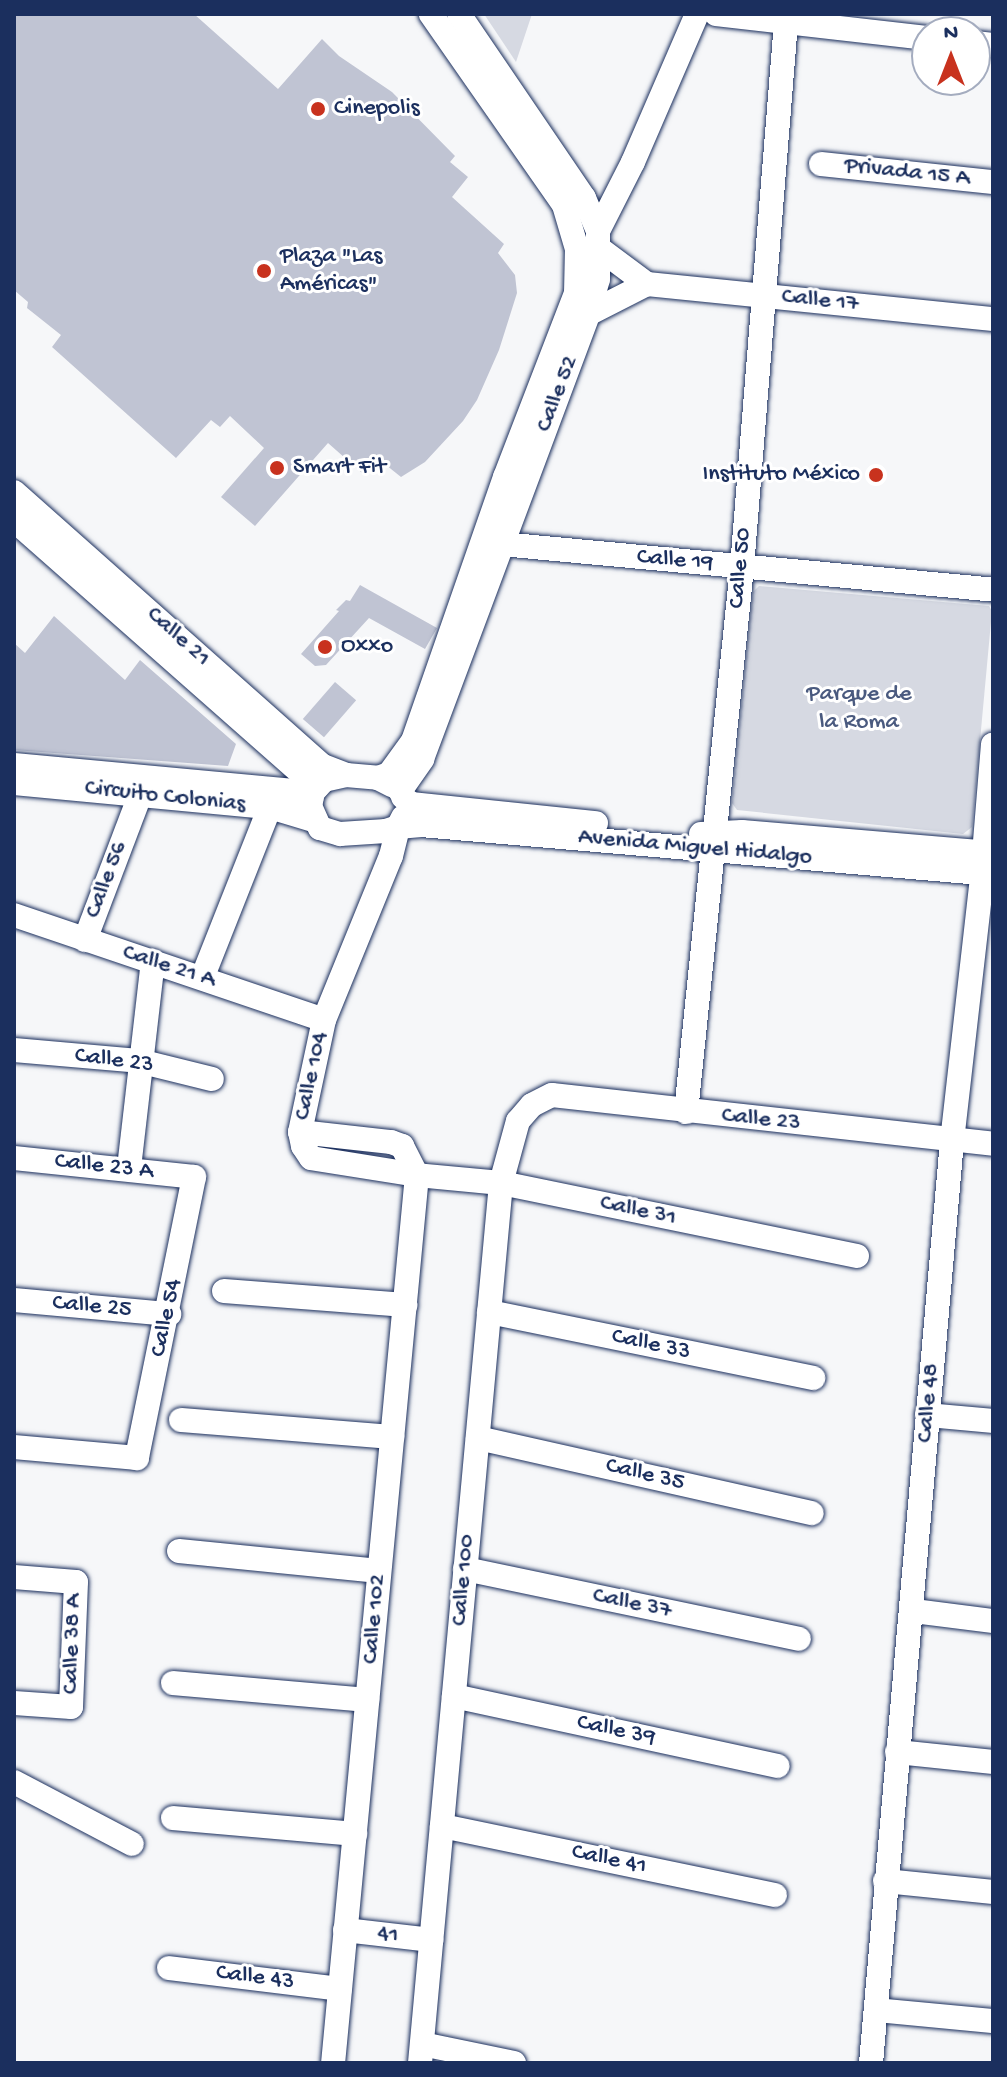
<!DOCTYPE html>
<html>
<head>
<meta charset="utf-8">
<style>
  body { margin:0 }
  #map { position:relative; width:1007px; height:2077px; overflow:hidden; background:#f6f7f9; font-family:"Gochi Hand",sans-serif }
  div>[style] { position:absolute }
  .green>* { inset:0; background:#d6d9e2 }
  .building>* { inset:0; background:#c0c4d3; transform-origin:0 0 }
  .roads { filter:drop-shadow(0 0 2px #1b2f5e) drop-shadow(0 0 2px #1b2f5e) }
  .minor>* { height:24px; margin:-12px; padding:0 12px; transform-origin:12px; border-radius:12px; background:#fff }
  .dots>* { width:22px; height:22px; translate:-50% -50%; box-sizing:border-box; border:4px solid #fff; border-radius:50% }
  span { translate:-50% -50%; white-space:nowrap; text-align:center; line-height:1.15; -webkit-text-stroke:6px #fff; paint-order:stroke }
  .poi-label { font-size:24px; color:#1b2f5e }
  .left { translate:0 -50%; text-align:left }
  .right { translate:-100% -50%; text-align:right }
  .street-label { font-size:24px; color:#1b2f5e }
  .park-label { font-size:24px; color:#4a5a7f }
  .frame { position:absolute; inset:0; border:16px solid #1b2f5e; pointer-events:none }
  .north { position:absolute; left:911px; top:16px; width:80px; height:80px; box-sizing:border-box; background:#fff; border:2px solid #a4acbf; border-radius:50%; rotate:0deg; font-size:22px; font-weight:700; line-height:32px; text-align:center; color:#1b2f5e }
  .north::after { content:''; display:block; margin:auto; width:28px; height:36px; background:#c8321e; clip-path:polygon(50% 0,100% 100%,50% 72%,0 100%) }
</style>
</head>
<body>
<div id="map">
  <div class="green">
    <i style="clip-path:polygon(484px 14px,532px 14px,516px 62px)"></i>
    <i style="clip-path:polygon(759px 586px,989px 606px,992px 611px,972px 827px,963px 834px,737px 810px,732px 803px,753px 592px)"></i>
  </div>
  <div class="building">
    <i style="clip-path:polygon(14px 14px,194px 14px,278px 89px,322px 39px,339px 56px,392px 92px,455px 156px,450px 162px,468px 177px,452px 197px,504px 244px,498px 253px,515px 275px,517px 293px,499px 350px,477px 400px,463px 421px,425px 462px,401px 477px,376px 457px,362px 473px,328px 443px,255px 526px,221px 497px,264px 448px,230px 416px,220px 427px,211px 420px,176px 458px,52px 347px,61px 335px,27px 308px,28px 302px,14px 290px)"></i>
    <i style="clip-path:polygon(360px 585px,437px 628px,425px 649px,369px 618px,326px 665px,315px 666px,301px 654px,339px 611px,336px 610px,346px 600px,350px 601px)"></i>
    <i style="clip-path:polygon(54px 616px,125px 680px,140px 660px,236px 744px,228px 766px,14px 750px,14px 643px,25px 653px)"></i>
    <i style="left:335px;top:682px;width:28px;height:49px;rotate:41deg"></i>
  </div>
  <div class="roads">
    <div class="minor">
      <i style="left:716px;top:14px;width:212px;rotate:6.5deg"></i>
      <i style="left:975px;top:43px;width:18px;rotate:6deg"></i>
      <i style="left:821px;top:164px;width:173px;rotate:6deg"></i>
      <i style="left:598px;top:231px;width:77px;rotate:-63.1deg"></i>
      <i style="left:633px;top:162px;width:161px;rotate:-66.6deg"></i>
      <i style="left:600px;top:249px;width:59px;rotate:36.7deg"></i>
      <i style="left:647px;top:284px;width:348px;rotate:5.8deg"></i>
      <i style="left:588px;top:314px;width:66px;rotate:-27deg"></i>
      <i style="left:14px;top:492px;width:413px;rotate:41.6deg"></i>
      <i style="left:323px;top:766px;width:25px;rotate:21deg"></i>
      <i style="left:346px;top:775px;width:32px;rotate:5deg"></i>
      <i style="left:378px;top:778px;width:16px;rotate:27deg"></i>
      <i style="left:14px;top:520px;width:404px;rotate:41.4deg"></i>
      <i style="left:501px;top:544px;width:494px;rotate:5.3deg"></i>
      <i style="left:14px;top:765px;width:281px;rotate:5.3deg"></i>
      <i style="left:294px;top:791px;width:19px;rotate:25deg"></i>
      <i style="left:346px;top:775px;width:23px;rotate:167deg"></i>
      <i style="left:324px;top:780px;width:16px;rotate:133deg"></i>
      <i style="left:313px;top:792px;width:14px;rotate:102deg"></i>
      <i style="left:310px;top:806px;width:24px;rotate:66deg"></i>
      <i style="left:320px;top:828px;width:21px;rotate:17deg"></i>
      <i style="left:340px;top:834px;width:46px;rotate:-3.7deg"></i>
      <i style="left:386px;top:831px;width:13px;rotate:-18deg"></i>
      <i style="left:398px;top:827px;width:11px;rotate:-63deg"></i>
      <i style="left:378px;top:778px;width:12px;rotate:-20deg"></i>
      <i style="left:389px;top:774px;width:41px;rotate:-54deg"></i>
      <i style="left:413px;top:741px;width:280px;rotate:-70.8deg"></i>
      <i style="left:505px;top:477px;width:197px;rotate:-68.9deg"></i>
      <i style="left:576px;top:293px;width:44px;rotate:-88.7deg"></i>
      <i style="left:577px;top:249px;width:46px;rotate:-106.5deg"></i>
      <i style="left:564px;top:205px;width:233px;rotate:-124.9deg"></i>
      <i style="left:14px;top:783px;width:257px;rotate:5.4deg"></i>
      <i style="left:270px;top:807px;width:45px;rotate:16.8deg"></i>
      <i style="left:400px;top:791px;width:39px;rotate:-55deg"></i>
      <i style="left:422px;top:759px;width:475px;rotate:-69.5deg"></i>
      <i style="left:588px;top:314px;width:36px;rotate:-74deg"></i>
      <i style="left:598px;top:279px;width:48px;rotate:-90deg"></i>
      <i style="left:598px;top:231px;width:36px;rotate:-113deg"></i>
      <i style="left:584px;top:198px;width:222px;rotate:-124.2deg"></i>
      <i style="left:403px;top:797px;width:11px;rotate:41deg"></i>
      <i style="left:411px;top:804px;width:186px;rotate:5.9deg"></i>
      <i style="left:701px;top:834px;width:41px;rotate:-2.8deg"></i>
      <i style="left:742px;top:832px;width:252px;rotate:4.8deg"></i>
      <i style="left:14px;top:915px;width:327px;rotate:18.7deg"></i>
      <i style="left:85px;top:940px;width:169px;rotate:-69.2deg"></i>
      <i style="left:203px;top:976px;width:182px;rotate:-68.4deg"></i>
      <i style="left:14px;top:1050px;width:125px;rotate:5deg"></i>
      <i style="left:139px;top:1061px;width:75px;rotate:13.9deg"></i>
      <i style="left:686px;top:1112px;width:548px;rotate:-84.13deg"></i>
      <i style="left:742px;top:567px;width:546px;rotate:-85.38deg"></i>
      <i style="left:300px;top:1132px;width:92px;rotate:6.3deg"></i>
      <i style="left:391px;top:1142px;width:12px;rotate:20deg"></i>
      <i style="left:402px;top:1146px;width:33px;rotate:63deg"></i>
      <i style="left:417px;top:1175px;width:892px;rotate:95.4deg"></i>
      <i style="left:14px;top:1158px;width:181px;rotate:6deg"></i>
      <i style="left:194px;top:1177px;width:287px;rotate:101.5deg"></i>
      <i style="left:137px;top:1458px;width:123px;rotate:-174.9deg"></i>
      <i style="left:129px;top:1168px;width:208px;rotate:-83.4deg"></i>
      <i style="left:857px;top:1256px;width:363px;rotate:-168.4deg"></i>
      <i style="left:501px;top:1183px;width:84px;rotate:-174.6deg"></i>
      <i style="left:417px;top:1175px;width:107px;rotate:-170.9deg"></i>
      <i style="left:311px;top:1158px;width:14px;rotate:-124deg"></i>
      <i style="left:303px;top:1146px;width:14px;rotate:-102deg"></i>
      <i style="left:300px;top:1132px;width:115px;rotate:-77.9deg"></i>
      <i style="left:324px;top:1020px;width:177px;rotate:-67.8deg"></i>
      <i style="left:391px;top:856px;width:30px;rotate:-76deg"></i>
      <i style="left:398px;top:827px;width:23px;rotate:-5deg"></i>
      <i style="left:421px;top:825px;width:574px;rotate:4.9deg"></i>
      <i style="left:224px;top:1291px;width:182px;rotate:4.4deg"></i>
      <i style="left:14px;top:1300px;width:156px;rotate:5.2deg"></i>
      <i style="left:489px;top:1312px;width:331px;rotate:11.5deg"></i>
      <i style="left:927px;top:1415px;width:66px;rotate:5.2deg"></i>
      <i style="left:181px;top:1420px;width:212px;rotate:4.6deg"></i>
      <i style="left:478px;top:1438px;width:342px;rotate:12.7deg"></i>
      <i style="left:179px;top:1551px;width:201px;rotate:5.7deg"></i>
      <i style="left:465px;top:1569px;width:341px;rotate:11.8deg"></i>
      <i style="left:14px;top:1577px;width:62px;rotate:4.6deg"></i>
      <i style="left:76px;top:1582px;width:125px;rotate:92.3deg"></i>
      <i style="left:71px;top:1707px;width:57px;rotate:-176deg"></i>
      <i style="left:914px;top:1611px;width:80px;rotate:7.2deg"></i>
      <i style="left:173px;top:1683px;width:195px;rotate:5deg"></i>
      <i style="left:454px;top:1696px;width:331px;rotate:12.2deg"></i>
      <i style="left:897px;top:1752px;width:97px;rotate:5.9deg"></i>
      <i style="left:14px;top:1782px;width:133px;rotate:27.7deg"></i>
      <i style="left:173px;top:1818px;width:183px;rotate:5deg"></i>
      <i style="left:442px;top:1826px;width:340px;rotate:11.7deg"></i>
      <i style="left:885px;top:1881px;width:109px;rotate:5.8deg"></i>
      <i style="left:345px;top:1930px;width:87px;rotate:6.6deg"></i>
      <i style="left:169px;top:1968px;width:172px;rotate:7deg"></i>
      <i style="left:876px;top:2010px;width:118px;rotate:5.4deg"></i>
      <i style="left:422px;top:2044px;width:94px;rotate:11.7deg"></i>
      <i style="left:420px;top:2063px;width:884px;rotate:-84.74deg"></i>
      <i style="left:501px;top:1183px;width:64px;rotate:-74.7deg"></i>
      <i style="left:518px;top:1121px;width:21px;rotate:-49deg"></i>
      <i style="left:532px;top:1105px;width:22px;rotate:-27deg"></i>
      <i style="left:552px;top:1095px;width:444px;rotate:6.3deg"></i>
      <i style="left:871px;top:2063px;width:926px;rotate:-84.98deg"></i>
      <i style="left:952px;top:1141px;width:265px;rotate:-83.5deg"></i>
      <i style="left:982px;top:878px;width:134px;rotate:-85.3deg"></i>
    </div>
  </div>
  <div class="dots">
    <i style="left:318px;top:109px;background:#c8321e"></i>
    <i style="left:264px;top:271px;background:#c8321e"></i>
    <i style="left:277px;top:468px;background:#c8321e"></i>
    <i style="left:876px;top:475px;background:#c8321e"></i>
    <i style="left:325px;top:647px;background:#c8321e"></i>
  </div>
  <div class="poi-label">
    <span class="left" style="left:334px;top:109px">Cinepolis</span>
    <span class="left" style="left:280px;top:271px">Plaza "Las<br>Américas"</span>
    <span class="left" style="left:293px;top:468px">Smart Fit</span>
    <span class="right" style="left:860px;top:475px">Instituto México</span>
    <span class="left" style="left:341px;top:647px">Oxxo</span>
  </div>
  <div class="street-label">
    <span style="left:907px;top:173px;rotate:6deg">Privada 15 A</span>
    <span style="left:820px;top:301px;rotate:6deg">Calle 17</span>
    <span style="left:558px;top:394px;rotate:-69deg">Calle 52</span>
    <span style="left:675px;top:561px;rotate:5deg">Calle 19</span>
    <span style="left:741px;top:568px;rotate:-85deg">Calle 50</span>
    <span style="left:178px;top:637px;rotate:42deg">Calle 21</span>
    <span style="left:165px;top:797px;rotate:6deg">Circuito Colonias</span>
    <span style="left:695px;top:848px;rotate:5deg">Avenida Miguel Hidalgo</span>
    <span style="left:107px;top:880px;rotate:-69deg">Calle 56</span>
    <span style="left:169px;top:967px;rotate:18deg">Calle 21 A</span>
    <span style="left:114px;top:1061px;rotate:7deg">Calle 23</span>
    <span style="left:312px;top:1076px;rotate:-78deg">Calle 104</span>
    <span style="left:761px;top:1120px;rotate:6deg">Calle 23</span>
    <span style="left:104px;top:1167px;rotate:6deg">Calle 23 A</span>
    <span style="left:638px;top:1211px;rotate:12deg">Calle 31</span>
    <span style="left:92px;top:1307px;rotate:5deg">Calle 25</span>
    <span style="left:167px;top:1318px;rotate:-78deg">Calle 54</span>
    <span style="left:651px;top:1345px;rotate:12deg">Calle 33</span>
    <span style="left:929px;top:1403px;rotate:-85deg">Calle 48</span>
    <span style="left:645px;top:1475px;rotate:13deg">Calle 35</span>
    <span style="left:464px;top:1580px;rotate:-85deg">Calle 100</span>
    <span style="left:632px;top:1604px;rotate:12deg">Calle 37</span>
    <span style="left:375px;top:1619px;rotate:-85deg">Calle 102</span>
    <span style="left:73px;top:1644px;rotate:-88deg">Calle 38 A</span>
    <span style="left:616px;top:1731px;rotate:12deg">Calle 39</span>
    <span style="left:609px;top:1860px;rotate:12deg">Calle 41</span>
    <span style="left:388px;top:1935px;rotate:7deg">41</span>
    <span style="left:255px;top:1978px;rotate:7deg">Calle 43</span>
  </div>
  <div class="park-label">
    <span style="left:859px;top:709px">Parque de<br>la Roma</span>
  </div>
  <div class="frame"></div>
  <div class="north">N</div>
</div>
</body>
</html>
